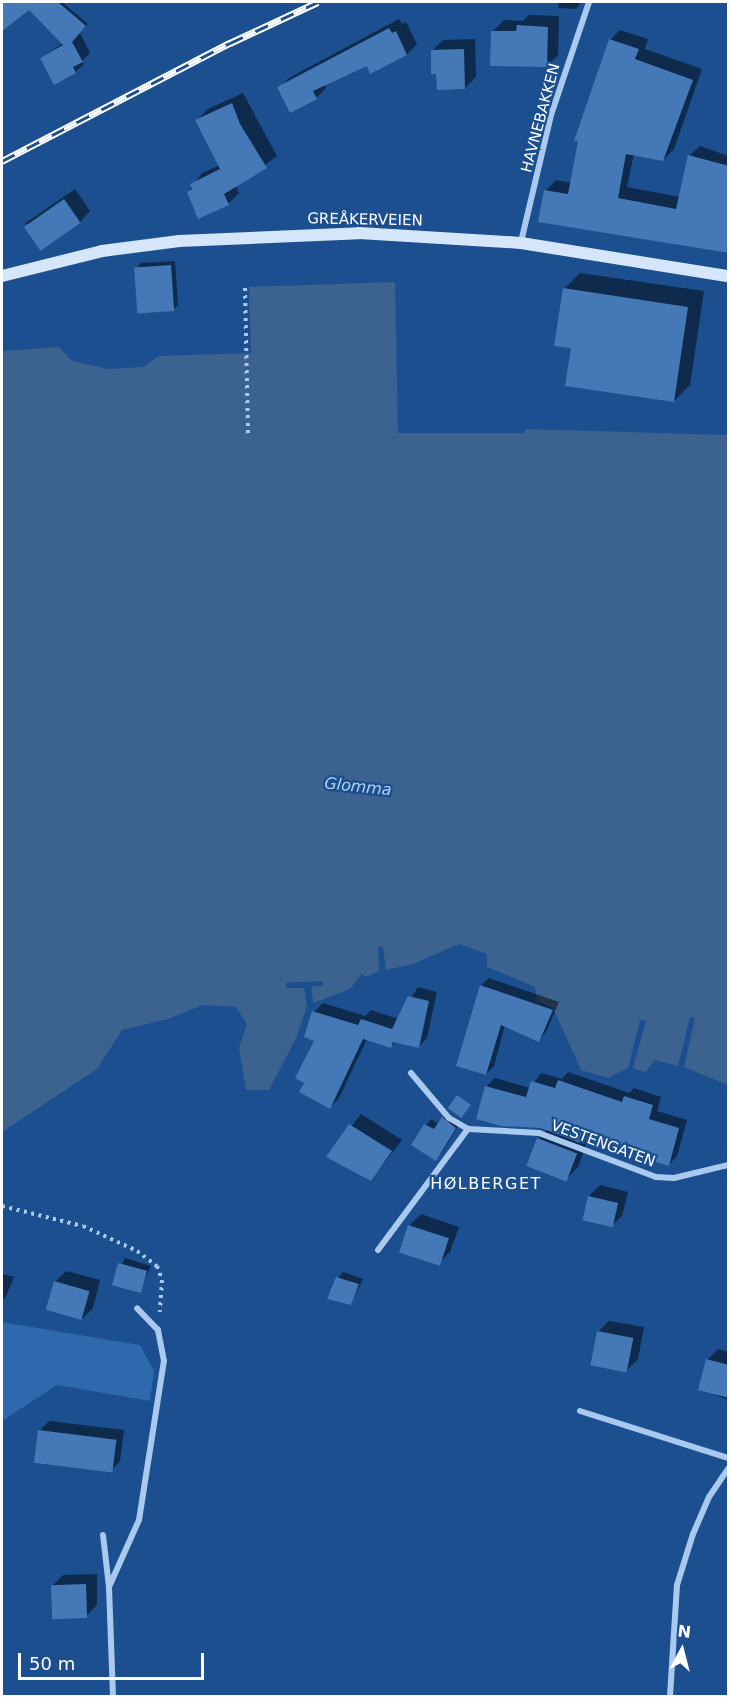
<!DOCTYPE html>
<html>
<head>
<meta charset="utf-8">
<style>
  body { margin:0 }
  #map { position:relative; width:730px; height:1698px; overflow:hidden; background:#1b4f8f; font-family:"DejaVu Sans",sans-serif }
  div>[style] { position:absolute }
  .green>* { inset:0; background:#2e69ad }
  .water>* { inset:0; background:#3c6290 }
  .pier>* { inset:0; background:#1b4f8f }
  .shadow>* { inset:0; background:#0007 }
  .building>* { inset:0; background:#4478b7; transform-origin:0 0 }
  .path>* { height:4px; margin-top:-2px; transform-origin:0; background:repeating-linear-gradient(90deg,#a9c9ee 0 3px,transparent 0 7.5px) }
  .minor>* { height:6px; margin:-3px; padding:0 3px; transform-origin:3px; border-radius:3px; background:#a9c9ee }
  .secondary>* { height:12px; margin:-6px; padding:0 6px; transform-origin:6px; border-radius:6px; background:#d6e6fa }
  .rail>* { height:7px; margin-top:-3.5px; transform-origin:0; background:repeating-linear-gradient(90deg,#1b4f8f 0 14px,#fff 0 28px); box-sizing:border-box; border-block:2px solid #fff }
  span { translate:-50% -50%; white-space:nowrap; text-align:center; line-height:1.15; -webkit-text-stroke:4.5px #1b4f8f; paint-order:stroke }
  .street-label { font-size:15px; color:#fff }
  .water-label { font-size:16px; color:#b5d3f5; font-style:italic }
  .neighbourhood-label { font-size:16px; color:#fff; letter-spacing:1.5px }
  .frame { position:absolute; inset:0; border:3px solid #fff; pointer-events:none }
  .north { position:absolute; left:652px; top:1620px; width:60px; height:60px; -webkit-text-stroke:4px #1b4f8f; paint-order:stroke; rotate:7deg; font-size:16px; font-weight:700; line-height:24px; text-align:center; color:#fff }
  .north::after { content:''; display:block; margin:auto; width:21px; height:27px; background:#fff; clip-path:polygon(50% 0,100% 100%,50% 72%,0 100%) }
  .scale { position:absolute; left:18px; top:1653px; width:186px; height:27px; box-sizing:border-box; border:3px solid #fff; border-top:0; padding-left:8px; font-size:18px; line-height:21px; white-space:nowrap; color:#fff; -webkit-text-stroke:4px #1b4f8f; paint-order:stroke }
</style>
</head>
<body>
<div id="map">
  <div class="green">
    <i style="clip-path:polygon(2px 1322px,140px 1345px,154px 1371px,150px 1401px,57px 1385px,2px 1421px)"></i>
  </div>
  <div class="water">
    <i style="clip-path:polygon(395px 282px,398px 433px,524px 433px,526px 429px,728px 435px,728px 1085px,684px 1067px,695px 1018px,690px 1017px,678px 1066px,655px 1060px,645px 1072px,633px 1068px,646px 1021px,640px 1020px,628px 1068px,608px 1078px,581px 1070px,553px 1008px,537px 1001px,535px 987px,487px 967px,487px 954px,459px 944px,413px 964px,386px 970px,383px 947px,378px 947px,379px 971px,366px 977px,362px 974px,350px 989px,313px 1003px,311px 986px,322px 986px,323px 982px,286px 983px,286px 988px,304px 987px,307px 1007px,296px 1038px,269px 1090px,246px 1090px,239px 1048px,247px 1024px,236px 1007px,203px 1005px,168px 1019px,122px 1030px,97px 1069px,2px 1132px,2px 351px,59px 347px,72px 361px,108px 369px,143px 367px,159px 356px,251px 353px,249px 287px)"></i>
  </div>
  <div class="pier">
    <i style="clip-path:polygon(323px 981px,323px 985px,311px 987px,313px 1003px,308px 1006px,306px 988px,286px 988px,286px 983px)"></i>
  </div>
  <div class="shadow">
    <i style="clip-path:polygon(2px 2px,62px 2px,88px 24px,80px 33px,90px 53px,82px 61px,84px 64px,75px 72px,41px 58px,63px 43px,29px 8px,2px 29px)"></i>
    <i style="clip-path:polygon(559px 2px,581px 2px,576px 9px,558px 8px)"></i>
    <i style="clip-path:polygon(529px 15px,559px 16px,558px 55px,547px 66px,493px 31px,504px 20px,523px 21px)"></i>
    <i style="clip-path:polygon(399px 19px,402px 24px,406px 22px,417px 44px,407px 54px,371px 72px,367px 64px,324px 84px,326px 88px,316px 98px,279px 88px,289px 78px)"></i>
    <i style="clip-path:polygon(620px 30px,648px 39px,645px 49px,702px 69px,674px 149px,663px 160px,634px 154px,627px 187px,680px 197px,689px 156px,700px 146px,728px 156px,728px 252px,545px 191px,556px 180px,572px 183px,610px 40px)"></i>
    <i style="clip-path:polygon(475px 39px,476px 77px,465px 88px,432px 51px,443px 40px)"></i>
    <i style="clip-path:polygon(243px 93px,277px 156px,236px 186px,239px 193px,228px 204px,188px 192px,202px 173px,220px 165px,197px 120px,208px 109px)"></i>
    <i style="clip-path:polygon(75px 189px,90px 211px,80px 222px,24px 224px)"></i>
    <i style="clip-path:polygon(175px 261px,178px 305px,173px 310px,136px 269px,141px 263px)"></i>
    <i style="clip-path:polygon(580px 273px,704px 291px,690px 385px,674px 401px,564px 289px)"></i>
    <i style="clip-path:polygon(489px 978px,559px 1002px,546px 1032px,539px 1040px,505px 1025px,494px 1066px,486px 1074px,481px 985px)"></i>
    <i style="clip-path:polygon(418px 987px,437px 992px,427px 1038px,418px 1047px,396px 1041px,391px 1047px,367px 1039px,339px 1098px,330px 1107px,306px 1082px,317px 1040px,314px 1012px,323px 1003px,365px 1016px,371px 1010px,398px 1019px)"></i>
    <i style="clip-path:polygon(568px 1072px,629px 1093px,634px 1088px,661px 1097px,657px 1111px,687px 1120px,677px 1156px,669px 1165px,640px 1149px,588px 1133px,581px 1140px,587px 1142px,578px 1167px,567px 1178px,538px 1139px,548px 1129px,486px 1087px,495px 1078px,530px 1088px,541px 1073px,562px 1079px)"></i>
    <i style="clip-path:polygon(448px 1113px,460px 1123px,441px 1154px,413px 1144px,431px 1119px,439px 1124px)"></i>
    <i style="clip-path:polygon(361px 1114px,402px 1140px,371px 1180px,329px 1156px)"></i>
    <i style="clip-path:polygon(600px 1185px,628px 1192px,622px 1216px,611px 1226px,589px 1196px)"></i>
    <i style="clip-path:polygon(421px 1214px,459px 1227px,450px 1252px,439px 1263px,401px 1252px,410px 1225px)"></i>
    <i style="clip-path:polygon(125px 1258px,151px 1266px,139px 1292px,113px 1284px)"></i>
    <i style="clip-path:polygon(66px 1271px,100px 1280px,93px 1308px,82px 1319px,55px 1282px)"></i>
    <i style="clip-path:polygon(343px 1272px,363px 1279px,351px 1304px,338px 1278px)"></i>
    <i style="clip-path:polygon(2px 1274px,14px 1277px,5px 1299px,2px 1298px)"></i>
    <i style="clip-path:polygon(609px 1321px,644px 1327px,638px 1359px,627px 1370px,598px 1332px)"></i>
    <i style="clip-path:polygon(718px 1349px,728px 1352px,728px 1400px,700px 1389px,707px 1360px)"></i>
    <i style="clip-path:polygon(49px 1421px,124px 1430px,120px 1461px,111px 1471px,40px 1430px)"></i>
    <i style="clip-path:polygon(97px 1574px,97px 1605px,86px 1616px,52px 1586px,63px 1575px)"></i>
  </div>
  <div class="building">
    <i style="clip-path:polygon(2px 2px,58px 2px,86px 26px,72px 42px,83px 62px,73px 67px,76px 73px,54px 85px,40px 58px,63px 45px,29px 10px,2px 31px)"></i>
    <i style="clip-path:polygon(517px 25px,548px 27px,547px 67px,490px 66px,491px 31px,516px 31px)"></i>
    <i style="clip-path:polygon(389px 28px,392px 33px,396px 31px,407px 55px,370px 74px,367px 66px,313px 91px,317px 99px,290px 113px,277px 87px)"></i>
    <i style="clip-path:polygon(609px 39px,639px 49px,635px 59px,693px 80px,663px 161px,626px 154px,618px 198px,676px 209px,688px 155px,729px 166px,729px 253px,538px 222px,544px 190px,568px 194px,578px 141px,574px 141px)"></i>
    <i style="clip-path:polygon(464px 49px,465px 89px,437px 90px,436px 74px,431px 74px,431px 50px)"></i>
    <i style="clip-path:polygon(232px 103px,240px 124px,267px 168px,224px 194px,229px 205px,198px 219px,187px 192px,192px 189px,190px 184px,220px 169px,195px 120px)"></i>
    <i style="left:64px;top:199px;width:29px;height:49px;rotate:55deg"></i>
    <i style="left:171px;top:265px;width:46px;height:37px;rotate:86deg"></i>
    <i style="clip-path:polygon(563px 288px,688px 307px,674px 402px,565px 386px,571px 348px,554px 346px)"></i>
    <i style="clip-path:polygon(480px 985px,553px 1010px,539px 1042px,501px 1025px,486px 1075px,456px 1066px)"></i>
    <i style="clip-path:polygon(408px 996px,429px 1001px,419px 1048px,393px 1042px,391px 1048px,363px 1039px,330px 1109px,299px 1092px,304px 1083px,295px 1078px,314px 1041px,304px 1037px,312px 1011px,358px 1025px,361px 1019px,392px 1029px)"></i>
    <i style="clip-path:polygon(558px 1080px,622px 1102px,624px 1096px,653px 1105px,649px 1119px,679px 1128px,669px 1166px,636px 1156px,638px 1150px,584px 1133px,580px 1143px,541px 1128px,501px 1126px,476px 1119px,485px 1086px,526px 1097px,531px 1081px,555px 1088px)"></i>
    <i style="left:457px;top:1095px;width:17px;height:16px;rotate:36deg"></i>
    <i style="clip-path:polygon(442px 1117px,456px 1128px,436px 1161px,411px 1145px,424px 1124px,434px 1129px)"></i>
    <i style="clip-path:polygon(349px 1124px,392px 1151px,371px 1181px,326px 1157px)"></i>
    <i style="left:537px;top:1138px;width:43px;height:30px;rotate:21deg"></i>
    <i style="left:588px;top:1196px;width:31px;height:25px;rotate:13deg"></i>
    <i style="left:408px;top:1225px;width:43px;height:29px;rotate:18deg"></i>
    <i style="left:118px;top:1263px;width:30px;height:23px;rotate:15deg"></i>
    <i style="clip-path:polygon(336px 1277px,359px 1284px,351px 1305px,327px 1299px)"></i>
    <i style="left:54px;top:1281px;width:37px;height:30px;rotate:16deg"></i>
    <i style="left:597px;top:1331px;width:37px;height:35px;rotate:11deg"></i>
    <i style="clip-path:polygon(706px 1359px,729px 1365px,729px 1398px,698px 1390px)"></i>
    <i style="left:38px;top:1430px;width:79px;height:33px;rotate:7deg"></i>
    <i style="left:86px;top:1584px;width:34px;height:35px;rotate:88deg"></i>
  </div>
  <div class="path">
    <i style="left:245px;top:288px;width:148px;rotate:88.8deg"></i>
    <i style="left:2px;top:1206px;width:83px;rotate:13.9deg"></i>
    <i style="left:83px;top:1226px;width:60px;rotate:24.8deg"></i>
    <i style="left:137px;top:1251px;width:25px;rotate:37deg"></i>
    <i style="left:157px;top:1266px;width:15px;rotate:70deg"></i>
    <i style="left:162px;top:1280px;width:32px;rotate:94deg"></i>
  </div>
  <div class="minor">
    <i style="left:521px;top:242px;width:130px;rotate:-76.7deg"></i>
    <i style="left:551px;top:115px;width:119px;rotate:-71.4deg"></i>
    <i style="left:411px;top:1073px;width:59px;rotate:49.8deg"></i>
    <i style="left:449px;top:1118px;width:22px;rotate:30deg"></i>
    <i style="left:468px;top:1129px;width:71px;rotate:3.2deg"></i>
    <i style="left:539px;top:1133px;width:125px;rotate:20.6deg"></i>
    <i style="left:656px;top:1177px;width:18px;rotate:3deg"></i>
    <i style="left:674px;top:1178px;width:56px;rotate:-13.5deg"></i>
    <i style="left:378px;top:1250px;width:151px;rotate:-53.4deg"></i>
    <i style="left:580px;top:1411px;width:155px;rotate:17.6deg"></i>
    <i style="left:103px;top:1535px;width:52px;rotate:83.4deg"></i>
    <i style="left:109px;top:1587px;width:109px;rotate:87.9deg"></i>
    <i style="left:109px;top:1587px;width:73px;rotate:-65.9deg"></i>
    <i style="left:139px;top:1520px;width:161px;rotate:-81.1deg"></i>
    <i style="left:164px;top:1361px;width:32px;rotate:-101deg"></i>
    <i style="left:158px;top:1330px;width:30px;rotate:-134deg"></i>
    <i style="left:670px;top:1696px;width:111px;rotate:-86.4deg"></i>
    <i style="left:677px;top:1585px;width:53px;rotate:-72.6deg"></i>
    <i style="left:693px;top:1534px;width:40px;rotate:-66.6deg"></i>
    <i style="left:709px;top:1497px;width:34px;rotate:-56deg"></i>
  </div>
  <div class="secondary">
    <i style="left:2px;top:276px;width:103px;rotate:-14deg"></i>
    <i style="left:102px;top:251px;width:78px;rotate:-7.4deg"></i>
    <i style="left:179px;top:241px;width:180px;rotate:-2.5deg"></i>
    <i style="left:359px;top:233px;width:162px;rotate:3.5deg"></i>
    <i style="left:521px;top:243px;width:210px;rotate:9.1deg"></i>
  </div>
  <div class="rail">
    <i style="left:2px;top:161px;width:257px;rotate:-27.4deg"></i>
    <i style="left:230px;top:43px;width:97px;rotate:-25deg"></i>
  </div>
  <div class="street-label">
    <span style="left:541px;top:118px;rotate:-75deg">HAVNEBAKKEN</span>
    <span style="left:365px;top:220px;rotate:1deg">GREÅKERVEIEN</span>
    <span style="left:603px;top:1144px;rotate:20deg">VESTENGATEN</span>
  </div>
  <div class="water-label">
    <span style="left:358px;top:787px;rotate:6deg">Glomma</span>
  </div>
  <div class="neighbourhood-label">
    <span style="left:486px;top:1184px">HØLBERGET</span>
  </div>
  <div class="frame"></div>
  <div class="north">N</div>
  <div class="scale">50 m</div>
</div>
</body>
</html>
